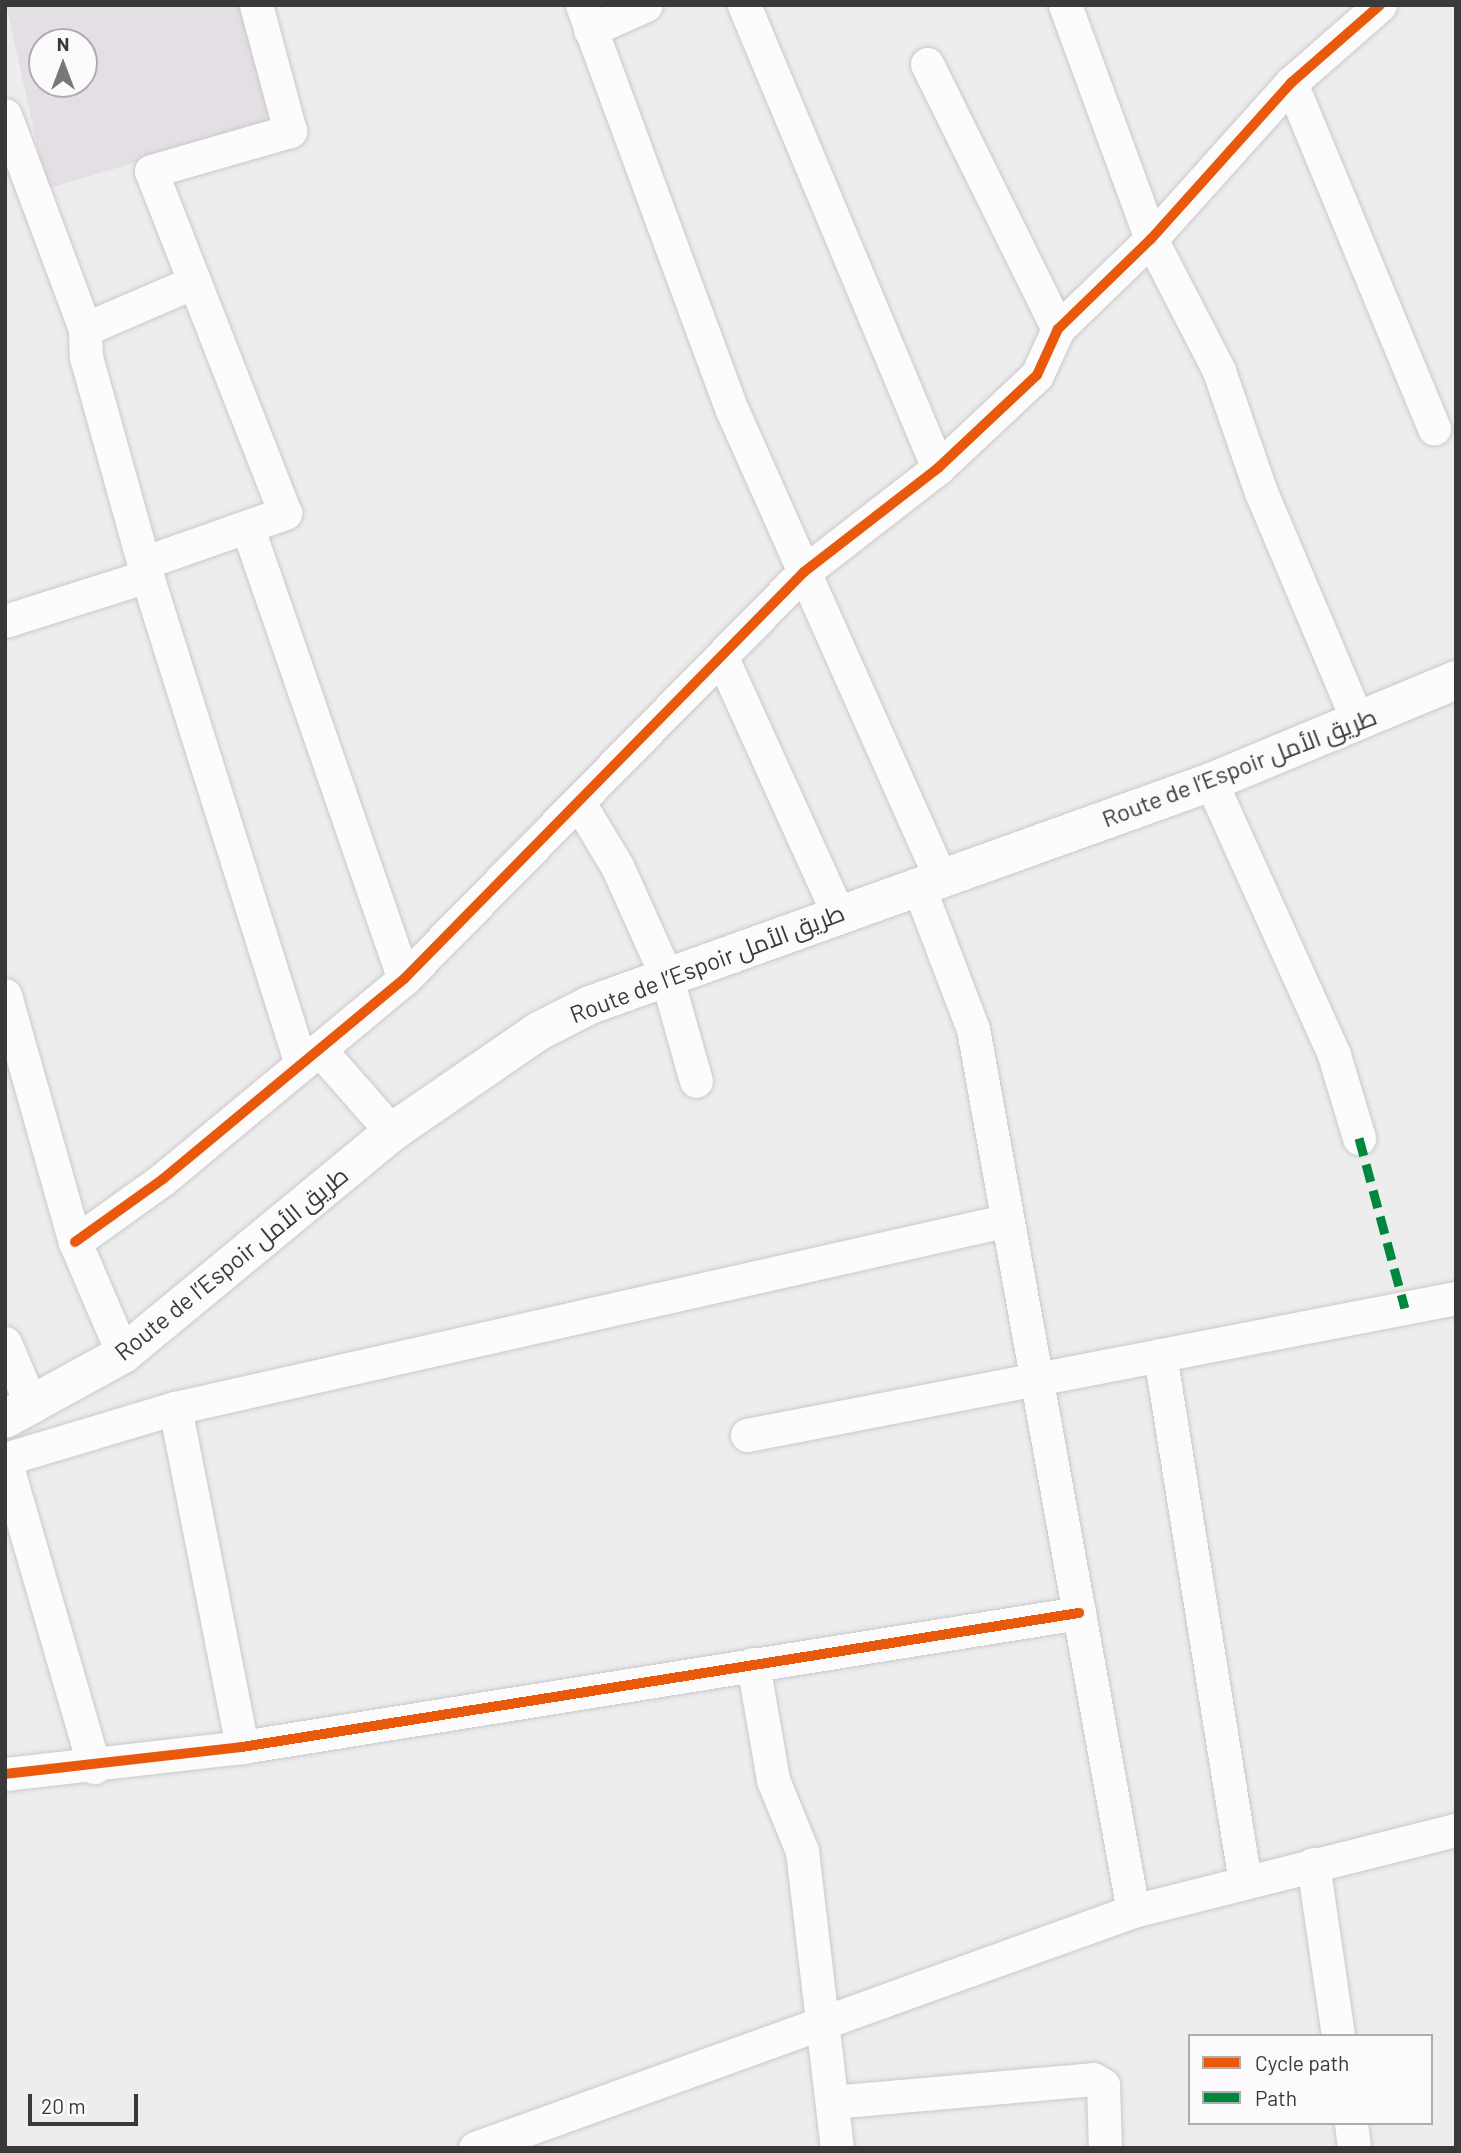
<!DOCTYPE html>
<html>
<head>
<meta charset="utf-8">
<style>
  body { margin:0 }
  #map { position:relative; width:1461px; height:2153px; overflow:hidden; background:#eeedee; font-family:Barlow,Cairo,sans-serif }
  div>[style] { position:absolute }
  .built>* { inset:0; background:#e4dfe5 }
  .roads { filter:drop-shadow(0 0 2px #cac9ca) drop-shadow(0 0 2px #cac9ca) }
  .street>* { height:33px; margin:-16.5px; padding:0 16.5px; transform-origin:16.5px; border-radius:16.5px; background:#fcfcfc }
  .highway>* { height:38px; margin:-19px; padding:0 19px; transform-origin:19px; border-radius:19px; background:#fcfcfc }
  .quiet>* { height:9px; margin-top:-4.5px; transform-origin:0; background:repeating-linear-gradient(90deg,#00873e 0 18px,transparent 0 27px) }
  .cycleway>* { height:10px; margin:-5px; padding:0 5px; transform-origin:5px; border-radius:5px; background:#e8590c }
  span { translate:-50% -50%; white-space:nowrap; text-align:center; line-height:1.15; -webkit-text-stroke:7px #fcfafc; paint-order:stroke }
  .street-label { font-size:24px; color:#3a393a }
  .frame { position:absolute; inset:0; border:7px solid #3a393a; pointer-events:none }
  .legend { position:absolute; left:1188px; top:2034px; width:245px; height:91px; box-sizing:border-box; background:#fcfafc; border:2px solid #aeadae; margin:0; padding:9px 12px; list-style:none; font-size:21px; color:#3a393a }
  .legend li { display:flex; align-items:center; gap:14px; height:35px }
  .legend b { width:35px; border:2px solid #aeadae }
  .north { position:absolute; left:28px; top:28px; width:70px; height:70px; box-sizing:border-box; background:#fcfafc; border:2px solid #aeadae; border-radius:50%; rotate:0deg; font-size:19px; font-weight:700; line-height:28px; text-align:center; color:#3a393a }
  .north::after { content:''; display:block; margin:auto; width:24px; height:32px; background:#797879; clip-path:polygon(50% 0,100% 100%,50% 72%,0 100%) }
  .scale { position:absolute; left:28px; top:2094px; width:110px; height:32px; box-sizing:border-box; border:4px solid #3a393a; border-top:0; padding-left:9px; font-size:21px; line-height:24px; white-space:nowrap; color:#3a393a; -webkit-text-stroke:5px #fcfafc; paint-order:stroke }
</style>
</head>
<body>
<div id="map">
  <div class="built">
    <i style="clip-path:polygon(evenodd,6px 5px,245px 5px,279px 119px,47px 189px,6px 5px,42px 42px,84px 42px,84px 84px,42px 84px,42px 42px)"></i>
  </div>
  <div class="roads">
    <div class="street">
      <i style="left:582px;top:5px;width:432px;rotate:69.7deg"></i>
      <i style="left:732px;top:410px;width:511px;rotate:65.99deg"></i>
      <i style="left:744px;top:5px;width:502px;rotate:67.27deg"></i>
      <i style="left:1065px;top:5px;width:249px;rotate:69.8deg"></i>
      <i style="left:1151px;top:239px;width:148px;rotate:62.7deg"></i>
      <i style="left:1219px;top:371px;width:128px;rotate:70.9deg"></i>
      <i style="left:1261px;top:492px;width:250px;rotate:67.1deg"></i>
      <i style="left:590px;top:30px;width:61px;rotate:-24.1deg"></i>
      <i style="left:927px;top:64px;width:296px;rotate:63.7deg"></i>
      <i style="left:1291px;top:83px;width:374px;rotate:67.5deg"></i>
      <i style="left:5px;top:115px;width:228px;rotate:69.5deg"></i>
      <i style="left:85px;top:329px;width:28px;rotate:88deg"></i>
      <i style="left:86px;top:357px;width:227px;rotate:74.4deg"></i>
      <i style="left:147px;top:576px;width:512px;rotate:72.49deg"></i>
      <i style="left:85px;top:329px;width:119px;rotate:-23.3deg"></i>
      <i style="left:248px;top:529px;width:476px;rotate:70.9deg"></i>
      <i style="left:143px;top:563px;width:151px;rotate:-19.4deg"></i>
      <i style="left:285px;top:513px;width:367px;rotate:-111.4deg"></i>
      <i style="left:151px;top:171px;width:145px;rotate:-16.1deg"></i>
      <i style="left:290px;top:131px;width:131px;rotate:-105.1deg"></i>
      <i style="left:5px;top:621px;width:149px;rotate:-17.6deg"></i>
      <i style="left:723px;top:660px;width:276px;rotate:65.6deg"></i>
      <i style="left:1211px;top:782px;width:299px;rotate:65.7deg"></i>
      <i style="left:1334px;top:1055px;width:87px;rotate:73.2deg"></i>
      <i style="left:579px;top:803px;width:74px;rotate:58.9deg"></i>
      <i style="left:617px;top:866px;width:120px;rotate:65.8deg"></i>
      <i style="left:666px;top:975px;width:110px;rotate:74.2deg"></i>
      <i style="left:918px;top:885px;width:154px;rotate:69.1deg"></i>
      <i style="left:973px;top:1029px;width:896px;rotate:79.72deg"></i>
      <i style="left:5px;top:995px;width:257px;rotate:74.2deg"></i>
      <i style="left:75px;top:1242px;width:122px;rotate:66.8deg"></i>
      <i style="left:319px;top:1049px;width:111px;rotate:48.7deg"></i>
      <i style="left:75px;top:1242px;width:108px;rotate:-35.6deg"></i>
      <i style="left:163px;top:1179px;width:313px;rotate:-39.7deg"></i>
      <i style="left:404px;top:979px;width:571px;rotate:-45.5deg"></i>
      <i style="left:804px;top:572px;width:170px;rotate:-37.8deg"></i>
      <i style="left:938px;top:468px;width:136px;rotate:-43.2deg"></i>
      <i style="left:1037px;top:375px;width:51px;rotate:-65.5deg"></i>
      <i style="left:1058px;top:329px;width:129px;rotate:-44.1deg"></i>
      <i style="left:1151px;top:239px;width:210px;rotate:-48.1deg"></i>
      <i style="left:1291px;top:83px;width:118px;rotate:-41.2deg"></i>
      <i style="left:5px;top:1343px;width:69px;rotate:67.1deg"></i>
      <i style="left:1160px;top:1355px;width:534px;rotate:80.84deg"></i>
      <i style="left:175px;top:1408px;width:850px;rotate:-12.71deg"></i>
      <i style="left:747px;top:1435px;width:722px;rotate:-10.94deg"></i>
      <i style="left:5px;top:1459px;width:177px;rotate:-16.7deg"></i>
      <i style="left:175px;top:1408px;width:346px;rotate:78.8deg"></i>
      <i style="left:5px;top:1460px;width:320px;rotate:73.8deg"></i>
      <i style="left:753px;top:1664px;width:118px;rotate:80.2deg"></i>
      <i style="left:773px;top:1780px;width:77px;rotate:67.8deg"></i>
      <i style="left:802px;top:1851px;width:299px;rotate:83.3deg"></i>
      <i style="left:5px;top:1774px;width:239px;rotate:-6.5deg"></i>
      <i style="left:242px;top:1747px;width:848px;rotate:-9.1deg"></i>
      <i style="left:1313px;top:1864px;width:174px;rotate:81.7deg"></i>
      <i style="left:832px;top:2102px;width:262px;rotate:-5deg"></i>
      <i style="left:1093px;top:2079px;width:12px;rotate:31deg"></i>
      <i style="left:1103px;top:2085px;width:63px;rotate:88.2deg"></i>
      <i style="left:1351px;top:2123px;width:25px;rotate:83deg"></i>
      <i style="left:475px;top:2148px;width:699px;rotate:-19.81deg"></i>
      <i style="left:1133px;top:1911px;width:333px;rotate:-14.1deg"></i>
    </div>
    <div class="highway">
      <i style="left:5px;top:1419px;width:135px;rotate:-28.8deg"></i>
      <i style="left:123px;top:1354px;width:349px;rotate:-39.5deg"></i>
      <i style="left:392px;top:1132px;width:178px;rotate:-34.5deg"></i>
      <i style="left:539px;top:1031px;width:57px;rotate:-27deg"></i>
      <i style="left:590px;top:1005px;width:660px;rotate:-19.75deg"></i>
      <i style="left:1211px;top:782px;width:265px;rotate:-22.6deg"></i>
    </div>
  </div>
  <div class="quiet">
    <i style="left:1359px;top:1138px;width:176px;rotate:74.9deg"></i>
  </div>
  <div class="cycleway">
    <i style="left:75px;top:1242px;width:108px;rotate:-35.6deg"></i>
    <i style="left:163px;top:1179px;width:313px;rotate:-39.7deg"></i>
    <i style="left:404px;top:979px;width:571px;rotate:-45.5deg"></i>
    <i style="left:804px;top:572px;width:170px;rotate:-37.8deg"></i>
    <i style="left:938px;top:468px;width:136px;rotate:-43.2deg"></i>
    <i style="left:1037px;top:375px;width:51px;rotate:-65.5deg"></i>
    <i style="left:1058px;top:329px;width:129px;rotate:-44.1deg"></i>
    <i style="left:1151px;top:239px;width:210px;rotate:-48.1deg"></i>
    <i style="left:1291px;top:83px;width:118px;rotate:-41.2deg"></i>
    <i style="left:5px;top:1774px;width:239px;rotate:-6.5deg"></i>
    <i style="left:242px;top:1747px;width:848px;rotate:-9.1deg"></i>
  </div>
  <div class="street-label">
    <span style="left:1239px;top:767px;rotate:-21deg">Route de l’Espoir طريق الأمل</span>
    <span style="left:707px;top:963px;rotate:-21deg">Route de l’Espoir طريق الأمل</span>
    <span style="left:231px;top:1263px;rotate:-39deg">Route de l’Espoir طريق الأمل</span>
  </div>
  <div class="frame"></div>
  <ul class="legend">
  <li><b style="height:9px;background:#e8590c"></b>Cycle path</li>
  <li><b style="height:9px;background:#00873e"></b>Path</li>
  </ul>
  <div class="north">N</div>
  <div class="scale">20 m</div>
</div>
</body>
</html>
